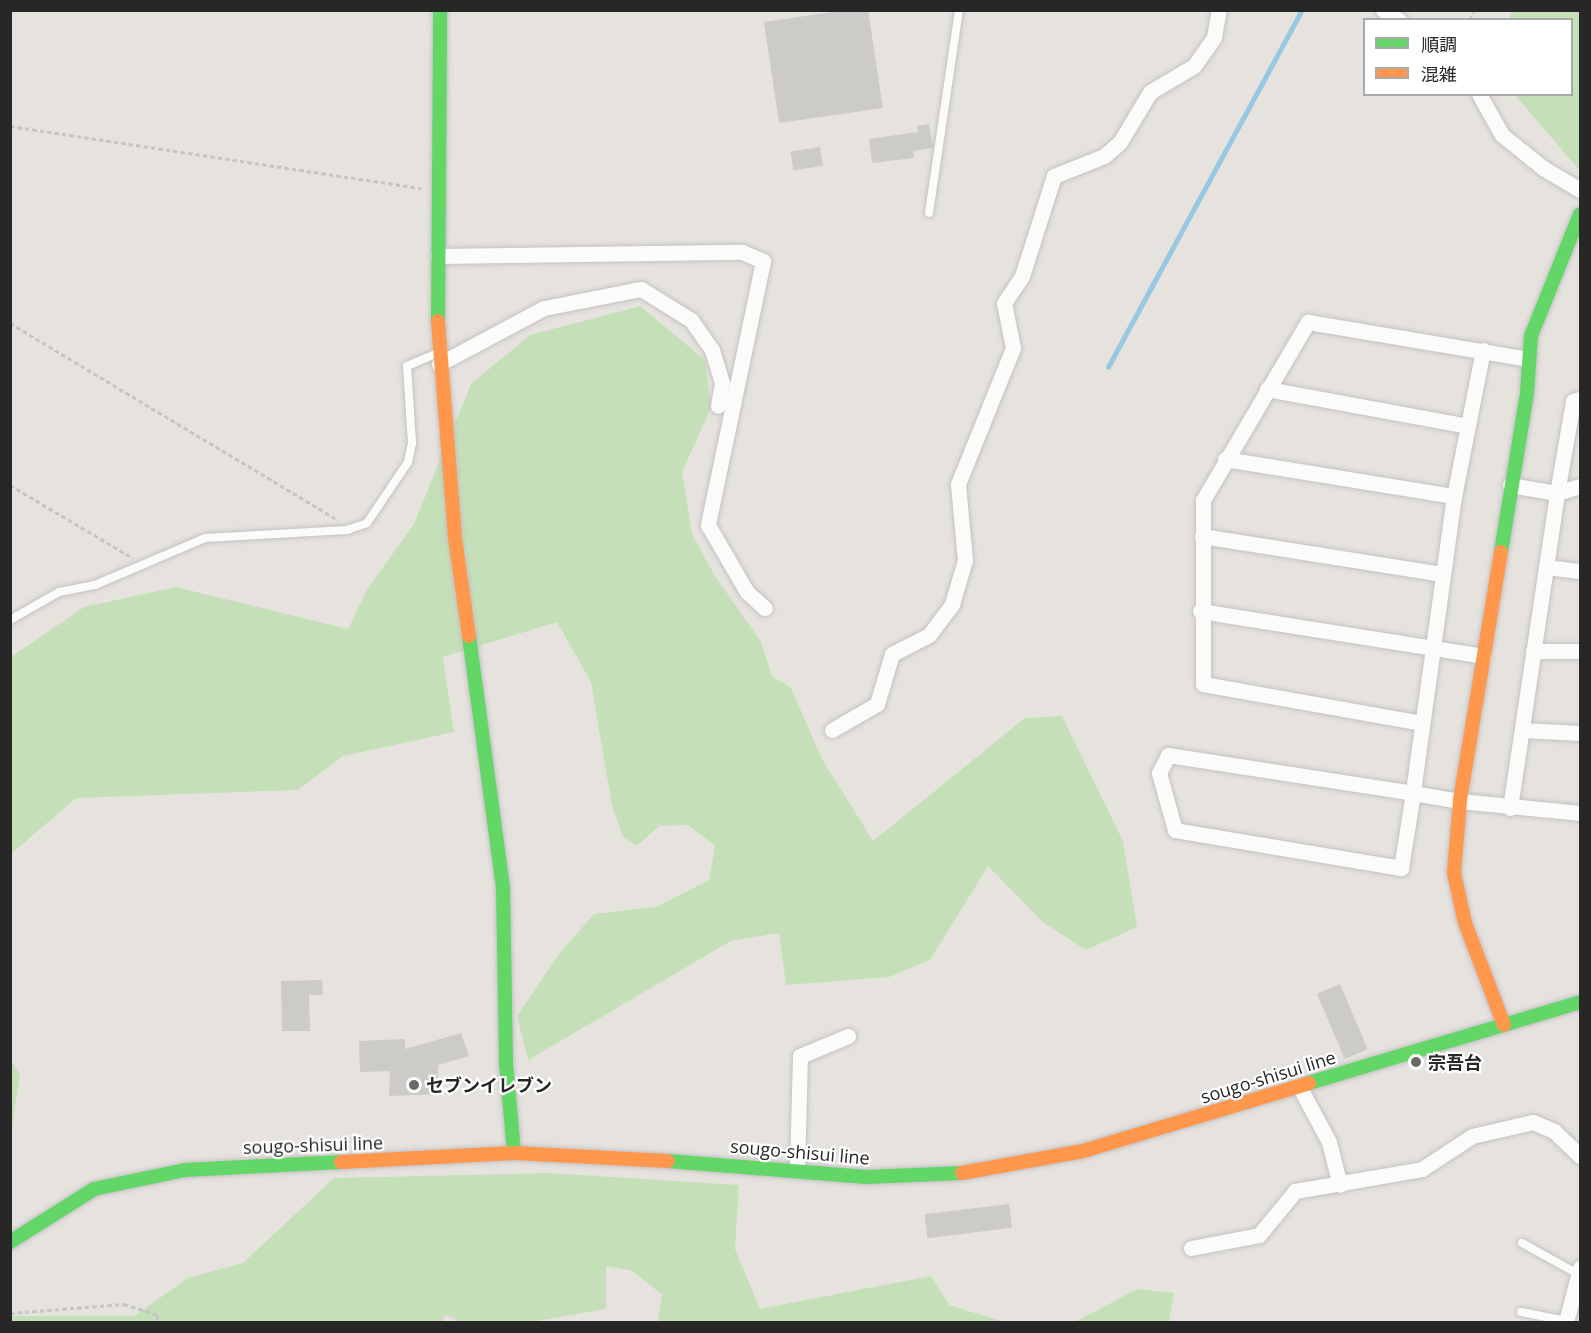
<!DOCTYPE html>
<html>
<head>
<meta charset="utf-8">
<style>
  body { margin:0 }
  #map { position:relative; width:1591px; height:1333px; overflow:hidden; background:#e6e3de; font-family:"Open Sans","Noto Sans JP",sans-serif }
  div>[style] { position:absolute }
  .green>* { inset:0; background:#c5e0b8 }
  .stream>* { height:4.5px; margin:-2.25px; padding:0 2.25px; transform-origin:2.25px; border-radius:2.25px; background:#96c8e3 }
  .building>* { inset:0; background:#cccbc7; transform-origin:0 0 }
  .path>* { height:3px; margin-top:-1.5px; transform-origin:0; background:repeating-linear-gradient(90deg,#c6c5c5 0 4.5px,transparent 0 7.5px) }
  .roads { filter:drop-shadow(0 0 2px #c4c2c3) drop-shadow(0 0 2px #c4c2c3) }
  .lane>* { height:8px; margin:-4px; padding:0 4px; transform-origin:4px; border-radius:4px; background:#fbfbfa }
  .street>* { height:15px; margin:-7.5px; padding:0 7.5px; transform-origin:7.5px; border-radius:7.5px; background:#fbfbfa }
  .fast>* { height:14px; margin:-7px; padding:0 7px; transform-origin:7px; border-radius:7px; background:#63d668 }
  .slow>* { height:14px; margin:-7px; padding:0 7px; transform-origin:7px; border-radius:7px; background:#ff974d }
  .dots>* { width:16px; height:16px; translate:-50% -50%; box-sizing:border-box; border:3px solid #fff; border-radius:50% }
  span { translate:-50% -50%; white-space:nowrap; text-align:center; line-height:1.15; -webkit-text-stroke:4.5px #fff; paint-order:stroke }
  .poi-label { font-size:18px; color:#272727; font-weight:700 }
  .left { translate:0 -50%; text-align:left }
  .street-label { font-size:18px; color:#272727 }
  .frame { position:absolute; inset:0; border:12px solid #272727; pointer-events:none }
  .legend { position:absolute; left:1363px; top:18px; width:210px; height:78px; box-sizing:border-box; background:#fff; border:2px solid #a9a9a9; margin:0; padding:8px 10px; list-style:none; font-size:18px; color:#272727 }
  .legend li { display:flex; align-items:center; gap:12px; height:30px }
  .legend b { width:30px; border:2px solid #a9a9a9 }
</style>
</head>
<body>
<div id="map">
  <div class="green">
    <i style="clip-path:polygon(1512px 11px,1580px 11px,1580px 171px,1515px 95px,1572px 94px,1572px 20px,1509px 19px)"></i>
    <i style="clip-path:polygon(640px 306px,705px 360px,711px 408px,682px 472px,692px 534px,715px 576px,761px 642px,772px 676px,791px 688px,822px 759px,873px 841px,1025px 718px,1062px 716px,1123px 841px,1137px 927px,1086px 950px,1044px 923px,988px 866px,930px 960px,889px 977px,786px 985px,779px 933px,731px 941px,528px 1060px,517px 1016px,559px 954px,594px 914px,656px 907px,709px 880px,715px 846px,688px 825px,659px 826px,637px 846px,623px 837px,612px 806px,591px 682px,557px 622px,443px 657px,454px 732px,343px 756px,298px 790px,76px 798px,11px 854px,11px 657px,84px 607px,176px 587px,348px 629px,368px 588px,414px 524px,471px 384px,530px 335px)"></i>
    <i style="clip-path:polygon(10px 1059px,20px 1074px,11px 1133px,10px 1133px)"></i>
    <i style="clip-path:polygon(550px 1173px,739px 1185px,735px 1249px,760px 1309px,931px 1276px,949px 1305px,1004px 1322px,658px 1322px,662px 1295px,633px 1271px,606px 1266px,606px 1309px,531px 1322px,459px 1322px,446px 1315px,442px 1322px,11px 1322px,11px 1316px,134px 1316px,188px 1278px,243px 1263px,334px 1178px)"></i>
    <i style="clip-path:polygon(1137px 1289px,1174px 1293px,1169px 1322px,1075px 1322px)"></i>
  </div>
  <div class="stream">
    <i style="left:1108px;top:367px;width:406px;rotate:-61.5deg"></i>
  </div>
  <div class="building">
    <i style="clip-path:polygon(846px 10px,868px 10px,883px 108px,779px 123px,764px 22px)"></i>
    <i style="clip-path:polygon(929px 124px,933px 148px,913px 151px,914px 158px,872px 163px,869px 139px,918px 132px,917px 126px)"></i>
    <i style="left:820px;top:147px;width:19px;height:30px;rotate:81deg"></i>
    <i style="clip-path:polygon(322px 980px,323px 995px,309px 995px,310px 1031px,282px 1031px,281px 981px)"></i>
    <i style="left:1340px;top:984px;width:71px;height:25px;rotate:67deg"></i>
    <i style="clip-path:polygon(461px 1033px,469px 1056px,438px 1065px,438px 1094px,389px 1096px,390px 1071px,360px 1072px,359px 1041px,405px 1039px,405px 1049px)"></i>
    <i style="left:1009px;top:1204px;width:24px;height:85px;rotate:83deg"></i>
  </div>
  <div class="path">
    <i style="left:1470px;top:20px;width:11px;rotate:-68deg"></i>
    <i style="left:10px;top:126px;width:416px;rotate:8.6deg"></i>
    <i style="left:10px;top:323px;width:383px;rotate:31deg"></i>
    <i style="left:10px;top:485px;width:143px;rotate:30.7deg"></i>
    <i style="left:10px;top:1313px;width:114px;rotate:-4.5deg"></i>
    <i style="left:124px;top:1304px;width:36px;rotate:18deg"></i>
    <i style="left:158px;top:1315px;width:7px;rotate:106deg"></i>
  </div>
  <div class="roads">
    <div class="lane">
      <i style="left:929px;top:213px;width:205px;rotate:-81.6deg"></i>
      <i style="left:10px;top:620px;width:56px;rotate:-29.7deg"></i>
      <i style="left:59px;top:592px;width:37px;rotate:-11deg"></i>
      <i style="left:95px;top:585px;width:120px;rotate:-23.1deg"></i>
      <i style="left:205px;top:538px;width:142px;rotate:-3.2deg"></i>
      <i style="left:347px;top:530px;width:21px;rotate:-19deg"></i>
      <i style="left:367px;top:523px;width:73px;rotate:-56.1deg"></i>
      <i style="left:408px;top:462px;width:19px;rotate:-78deg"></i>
      <i style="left:412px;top:443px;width:77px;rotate:-93.7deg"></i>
      <i style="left:407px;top:366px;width:33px;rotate:-23deg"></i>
      <i style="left:1522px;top:1243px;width:64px;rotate:29deg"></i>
      <i style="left:1521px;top:1312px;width:47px;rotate:11.1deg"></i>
    </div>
    <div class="street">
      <i style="left:1383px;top:10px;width:19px;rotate:32deg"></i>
      <i style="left:1479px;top:94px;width:47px;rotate:60.7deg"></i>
      <i style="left:1502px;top:135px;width:53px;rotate:38.8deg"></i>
      <i style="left:1543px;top:168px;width:43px;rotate:30.7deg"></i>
      <i style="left:438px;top:256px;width:304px;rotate:-0.8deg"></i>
      <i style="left:742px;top:252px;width:23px;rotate:23deg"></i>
      <i style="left:763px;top:261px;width:270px;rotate:101.8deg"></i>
      <i style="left:708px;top:525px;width:78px;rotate:59.8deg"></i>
      <i style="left:747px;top:592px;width:24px;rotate:42deg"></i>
      <i style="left:1483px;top:350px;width:149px;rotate:101.2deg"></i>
      <i style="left:1454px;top:496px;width:300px;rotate:97.9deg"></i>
      <i style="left:1413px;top:793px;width:76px;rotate:99.1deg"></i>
      <i style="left:1401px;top:868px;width:229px;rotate:-170.5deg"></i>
      <i style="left:1175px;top:830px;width:59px;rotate:-105.7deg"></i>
      <i style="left:1159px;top:773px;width:20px;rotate:-63deg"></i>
      <i style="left:1168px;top:755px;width:248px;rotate:8.8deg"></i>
      <i style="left:1413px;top:793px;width:48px;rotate:9.7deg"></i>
      <i style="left:1460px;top:801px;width:121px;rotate:5.7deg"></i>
      <i style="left:439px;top:364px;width:119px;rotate:-28.1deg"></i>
      <i style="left:544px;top:308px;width:99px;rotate:-11.1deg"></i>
      <i style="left:641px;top:289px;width:59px;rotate:31.8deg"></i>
      <i style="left:691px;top:320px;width:37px;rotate:55deg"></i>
      <i style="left:712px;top:350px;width:34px;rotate:73deg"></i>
      <i style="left:722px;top:383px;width:23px;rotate:100deg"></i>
      <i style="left:1267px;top:389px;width:204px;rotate:10.4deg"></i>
      <i style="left:1225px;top:459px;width:232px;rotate:9.2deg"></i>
      <i style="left:1510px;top:485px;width:48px;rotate:9.7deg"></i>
      <i style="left:1557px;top:493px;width:24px;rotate:-17deg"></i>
      <i style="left:1202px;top:536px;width:244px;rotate:9deg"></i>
      <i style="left:1546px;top:567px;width:34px;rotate:7deg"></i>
      <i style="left:1200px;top:611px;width:287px;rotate:9deg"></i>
      <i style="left:1533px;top:651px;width:47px"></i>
      <i style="left:1422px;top:723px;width:222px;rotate:-169.9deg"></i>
      <i style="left:1203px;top:684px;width:184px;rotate:-90deg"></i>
      <i style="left:1203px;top:500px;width:207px;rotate:-59.5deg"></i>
      <i style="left:1308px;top:322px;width:223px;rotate:9.5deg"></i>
      <i style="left:832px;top:730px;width:52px;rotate:-30deg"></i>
      <i style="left:877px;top:704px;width:52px;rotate:-73.3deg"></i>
      <i style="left:892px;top:654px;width:42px;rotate:-27.2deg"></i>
      <i style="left:929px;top:635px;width:39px;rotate:-53deg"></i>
      <i style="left:952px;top:604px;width:46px;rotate:-73.5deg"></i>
      <i style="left:965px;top:560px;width:76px;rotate:-95.3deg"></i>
      <i style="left:958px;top:484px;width:147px;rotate:-68deg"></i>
      <i style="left:1013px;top:348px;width:46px;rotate:-101.3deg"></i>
      <i style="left:1004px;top:303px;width:32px;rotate:-56deg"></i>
      <i style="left:1022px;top:276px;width:105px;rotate:-72.3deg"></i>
      <i style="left:1054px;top:176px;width:54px;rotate:-21.8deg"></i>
      <i style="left:1104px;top:156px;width:21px;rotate:-41deg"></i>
      <i style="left:1120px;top:142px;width:58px;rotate:-59deg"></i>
      <i style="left:1150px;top:92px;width:51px;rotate:-30.6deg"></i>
      <i style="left:1194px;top:66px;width:35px;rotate:-55deg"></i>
      <i style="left:1214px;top:37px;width:27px;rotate:-80deg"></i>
      <i style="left:1522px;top:730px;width:58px;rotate:3deg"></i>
      <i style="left:1510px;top:808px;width:318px;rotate:-81.5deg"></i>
      <i style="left:1557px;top:493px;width:93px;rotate:-80.1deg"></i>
      <i style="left:1573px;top:401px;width:7px;rotate:-16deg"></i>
      <i style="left:1299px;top:1086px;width:64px;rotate:61.8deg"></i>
      <i style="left:1329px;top:1142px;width:44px;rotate:75.7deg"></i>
      <i style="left:797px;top:1170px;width:114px;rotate:-88.5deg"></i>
      <i style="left:800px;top:1056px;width:52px;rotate:-22.6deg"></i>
      <i style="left:1191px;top:1248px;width:69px;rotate:-10.8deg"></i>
      <i style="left:1259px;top:1235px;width:57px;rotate:-50.7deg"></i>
      <i style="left:1295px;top:1191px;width:129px;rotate:-9.8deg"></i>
      <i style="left:1422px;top:1169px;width:60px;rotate:-33.4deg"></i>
      <i style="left:1472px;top:1136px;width:63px;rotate:-12.9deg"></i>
      <i style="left:1533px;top:1122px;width:23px;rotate:23deg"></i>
      <i style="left:1554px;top:1131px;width:36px;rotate:44deg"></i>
      <i style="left:1566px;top:1322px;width:56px;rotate:-75.5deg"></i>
    </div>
    <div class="fast">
      <i style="left:438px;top:321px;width:311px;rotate:-89.6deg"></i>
      <i style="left:1501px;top:552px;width:161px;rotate:-80.7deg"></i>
      <i style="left:1527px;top:393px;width:57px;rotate:-86deg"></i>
      <i style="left:1531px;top:336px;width:131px;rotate:-68.1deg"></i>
      <i style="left:469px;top:636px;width:253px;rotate:82.3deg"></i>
      <i style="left:503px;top:887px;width:176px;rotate:89deg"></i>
      <i style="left:506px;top:1063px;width:90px;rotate:84.9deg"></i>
      <i style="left:1309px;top:1083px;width:283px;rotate:-16.6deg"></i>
      <i style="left:668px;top:1161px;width:199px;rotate:4.6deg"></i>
      <i style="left:866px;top:1177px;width:96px;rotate:-2.4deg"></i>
      <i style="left:10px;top:1242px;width:99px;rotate:-32.2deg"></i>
      <i style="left:94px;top:1189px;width:93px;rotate:-11.8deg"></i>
      <i style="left:185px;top:1170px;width:156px;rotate:-2.9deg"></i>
    </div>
    <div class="slow">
      <i style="left:438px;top:321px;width:218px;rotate:85.5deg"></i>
      <i style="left:455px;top:538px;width:99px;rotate:81.9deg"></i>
      <i style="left:1501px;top:552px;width:252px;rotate:99.4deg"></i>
      <i style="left:1460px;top:801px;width:72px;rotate:94.8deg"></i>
      <i style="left:1454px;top:873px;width:51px;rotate:77.6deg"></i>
      <i style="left:1465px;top:923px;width:109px;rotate:69.1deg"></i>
      <i style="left:341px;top:1162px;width:173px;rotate:-3deg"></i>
      <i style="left:514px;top:1153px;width:154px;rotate:3deg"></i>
      <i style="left:962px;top:1173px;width:123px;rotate:-10.3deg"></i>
      <i style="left:1083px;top:1151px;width:236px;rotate:-16.7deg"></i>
    </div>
  </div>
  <div class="dots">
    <i style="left:1416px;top:1062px;background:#6a6967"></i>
    <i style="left:414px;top:1085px;background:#6a6967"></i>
  </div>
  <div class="poi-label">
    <span class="left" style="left:1428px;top:1062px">宗吾台</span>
    <span class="left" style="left:426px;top:1085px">セブンイレブン</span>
  </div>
  <div class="street-label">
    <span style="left:1268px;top:1077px;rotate:-17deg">sougo-shisui line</span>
    <span style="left:313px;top:1145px;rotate:-2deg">sougo-shisui line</span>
    <span style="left:800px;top:1152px;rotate:5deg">sougo-shisui line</span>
  </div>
  <div class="frame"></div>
  <ul class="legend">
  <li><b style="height:8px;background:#63d668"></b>順調</li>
  <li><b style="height:8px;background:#ff974d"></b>混雑</li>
  </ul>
</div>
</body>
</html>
